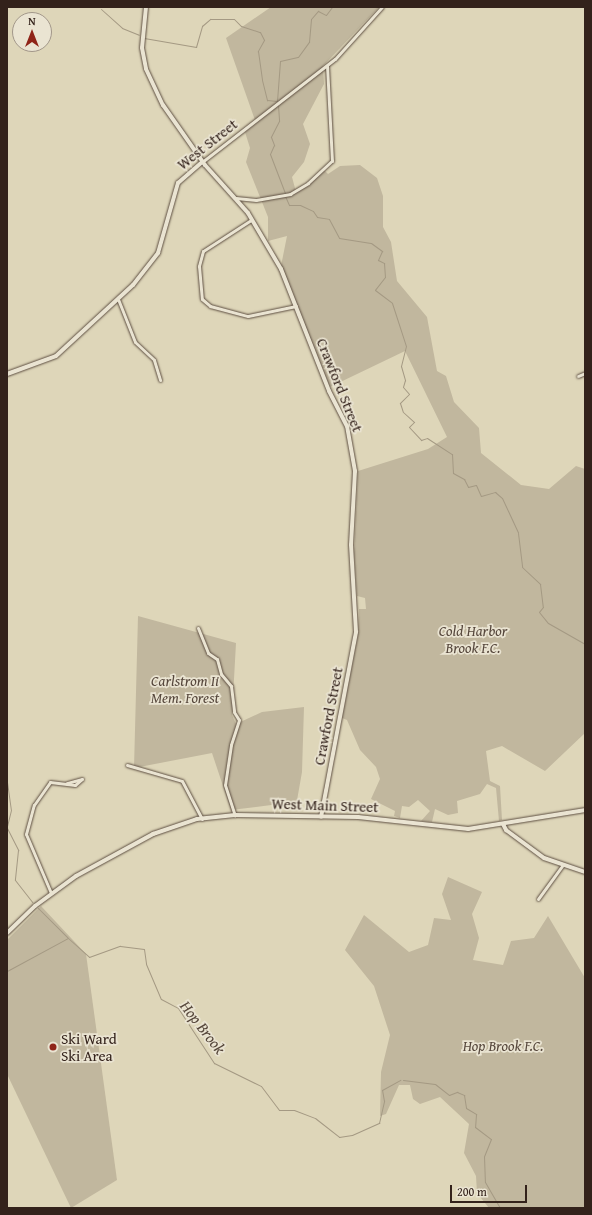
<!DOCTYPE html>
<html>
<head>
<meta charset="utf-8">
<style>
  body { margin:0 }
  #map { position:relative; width:592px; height:1215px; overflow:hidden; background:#ded6b9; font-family:"Gentium Book Plus",serif }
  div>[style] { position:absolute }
  .green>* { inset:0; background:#c1b79e }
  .stream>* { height:1px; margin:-0.5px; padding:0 0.5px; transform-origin:0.5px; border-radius:0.5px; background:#a49983 }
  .roads { filter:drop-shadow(0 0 1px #5e4f42) drop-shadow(0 0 1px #5e4f42) }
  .street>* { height:3px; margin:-1.5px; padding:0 1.5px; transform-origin:1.5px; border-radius:1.5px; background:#eae4d2 }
  .secondary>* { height:4px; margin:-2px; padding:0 2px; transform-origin:2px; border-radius:2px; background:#eae4d2 }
  .dots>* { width:11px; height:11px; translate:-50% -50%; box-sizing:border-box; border:2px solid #eae4d2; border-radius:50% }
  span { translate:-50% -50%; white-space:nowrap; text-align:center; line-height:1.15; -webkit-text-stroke:3.5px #eae4d2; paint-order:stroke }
  .street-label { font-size:15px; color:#33221b }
  .park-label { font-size:15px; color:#56473c; font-style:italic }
  .poi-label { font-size:15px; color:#33221b }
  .left { translate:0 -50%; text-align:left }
  .water-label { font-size:16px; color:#55463a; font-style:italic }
  .frame { position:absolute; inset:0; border:8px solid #33221b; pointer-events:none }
  .north { position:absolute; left:12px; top:12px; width:40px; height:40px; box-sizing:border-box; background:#eae4d2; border:1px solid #a19689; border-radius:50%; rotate:0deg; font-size:11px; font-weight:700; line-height:16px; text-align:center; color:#33221b }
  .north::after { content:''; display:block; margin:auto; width:14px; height:18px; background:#8f2418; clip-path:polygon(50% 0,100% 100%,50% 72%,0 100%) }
  .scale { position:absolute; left:450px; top:1185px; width:77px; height:18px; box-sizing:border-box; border:2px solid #33221b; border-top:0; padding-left:5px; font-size:12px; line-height:14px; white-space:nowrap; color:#33221b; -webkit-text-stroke:3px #eae4d2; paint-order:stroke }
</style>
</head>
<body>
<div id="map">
  <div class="green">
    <i style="clip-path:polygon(271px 7px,379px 7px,323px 66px,324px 84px,303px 124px,310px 144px,304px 162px,292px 177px,296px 192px,324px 170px,328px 174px,340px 166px,360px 165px,377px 178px,383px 196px,383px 227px,391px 242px,397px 281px,427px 317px,437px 371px,446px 376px,454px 402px,479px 428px,481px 453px,521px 485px,549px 489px,576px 466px,585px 469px,585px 733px,545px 771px,502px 746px,486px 751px,490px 781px,500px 786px,502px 820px,499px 821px,496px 788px,487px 784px,480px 794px,457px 801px,458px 813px,448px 815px,435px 809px,432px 822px,421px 821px,430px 811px,418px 800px,409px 807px,402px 806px,400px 818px,394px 816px,395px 811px,371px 799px,380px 779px,376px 767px,360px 750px,347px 720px,342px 718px,358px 635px,359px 609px,366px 609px,365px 598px,357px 596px,354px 553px,358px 471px,428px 449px,447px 437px,405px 351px,330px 387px,281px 266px,287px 236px,268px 241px,268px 217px,246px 162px,250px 148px,245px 132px,256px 123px,226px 38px)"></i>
    <i style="clip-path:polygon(138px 616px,236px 643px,232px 715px,236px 724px,262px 712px,304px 707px,302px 772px,296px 806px,279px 804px,231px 810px,212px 753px,134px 768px)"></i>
    <i style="clip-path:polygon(448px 877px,482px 892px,472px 914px,479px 938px,473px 960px,503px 965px,511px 941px,534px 938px,548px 916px,585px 978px,585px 1208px,489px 1208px,477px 1193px,476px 1176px,464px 1153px,469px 1124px,440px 1097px,420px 1104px,413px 1099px,410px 1085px,399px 1085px,386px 1114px,380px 1116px,381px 1072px,390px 1035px,374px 986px,345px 950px,364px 915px,409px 952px,428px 945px,434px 918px,451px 920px,442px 894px)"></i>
    <i style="clip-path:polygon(41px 906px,86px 954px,117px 1180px,71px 1208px,7px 1074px,7px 940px)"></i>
  </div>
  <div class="stream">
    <i style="left:101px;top:9px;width:28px;rotate:42deg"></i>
    <i style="left:122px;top:28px;width:18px;rotate:22deg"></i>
    <i style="left:144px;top:38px;width:53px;rotate:9.8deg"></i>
    <i style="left:196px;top:47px;width:22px;rotate:-74deg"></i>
    <i style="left:202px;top:26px;width:11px;rotate:-41deg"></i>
    <i style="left:210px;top:19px;width:24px"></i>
    <i style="left:234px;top:19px;width:10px;rotate:45deg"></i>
    <i style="left:241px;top:26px;width:20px;rotate:18deg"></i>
    <i style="left:260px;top:32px;width:9px;rotate:63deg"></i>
    <i style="left:264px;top:40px;width:13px;rotate:119deg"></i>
    <i style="left:258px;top:51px;width:29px;rotate:82deg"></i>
    <i style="left:262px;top:80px;width:21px;rotate:76deg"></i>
    <i style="left:267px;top:100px;width:10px;rotate:6deg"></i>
    <i style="left:277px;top:101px;width:40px;rotate:-85.7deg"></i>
    <i style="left:280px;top:61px;width:18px;rotate:-13deg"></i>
    <i style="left:298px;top:57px;width:19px;rotate:-54deg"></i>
    <i style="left:309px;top:42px;width:23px;rotate:-85deg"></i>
    <i style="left:311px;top:19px;width:11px;rotate:-49deg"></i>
    <i style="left:318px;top:11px;width:9px;rotate:27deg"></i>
    <i style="left:326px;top:15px;width:10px;rotate:-53deg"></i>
    <i style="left:278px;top:105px;width:16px;rotate:86deg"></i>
    <i style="left:279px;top:121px;width:18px;rotate:117deg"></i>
    <i style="left:271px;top:137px;width:9px;rotate:69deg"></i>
    <i style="left:274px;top:145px;width:10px;rotate:114deg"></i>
    <i style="left:270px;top:154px;width:42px;rotate:69deg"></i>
    <i style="left:285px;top:196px;width:10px;rotate:66deg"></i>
    <i style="left:289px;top:205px;width:11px"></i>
    <i style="left:300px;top:205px;width:14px;rotate:25deg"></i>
    <i style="left:313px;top:211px;width:7px;rotate:56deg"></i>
    <i style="left:317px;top:217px;width:12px;rotate:9deg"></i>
    <i style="left:329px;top:219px;width:21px;rotate:62deg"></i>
    <i style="left:339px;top:238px;width:32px;rotate:9deg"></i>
    <i style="left:371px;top:243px;width:14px;rotate:36deg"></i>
    <i style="left:382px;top:251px;width:10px;rotate:114deg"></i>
    <i style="left:378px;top:260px;width:7px;rotate:27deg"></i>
    <i style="left:384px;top:263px;width:14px;rotate:86deg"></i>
    <i style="left:385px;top:277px;width:16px;rotate:128deg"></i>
    <i style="left:375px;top:290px;width:21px;rotate:37deg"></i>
    <i style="left:392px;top:303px;width:45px;rotate:72deg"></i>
    <i style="left:406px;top:346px;width:21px;rotate:104deg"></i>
    <i style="left:401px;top:366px;width:15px;rotate:74deg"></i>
    <i style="left:405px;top:380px;width:7px;rotate:106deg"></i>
    <i style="left:403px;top:387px;width:9px;rotate:49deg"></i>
    <i style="left:409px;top:394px;width:13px;rotate:135deg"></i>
    <i style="left:400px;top:403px;width:9px;rotate:72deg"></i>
    <i style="left:403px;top:412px;width:15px;rotate:42deg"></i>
    <i style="left:414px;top:422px;width:7px;rotate:135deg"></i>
    <i style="left:409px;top:427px;width:18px;rotate:47deg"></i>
    <i style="left:421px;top:440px;width:6px;rotate:-18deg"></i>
    <i style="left:427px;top:438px;width:30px;rotate:33deg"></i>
    <i style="left:452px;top:454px;width:19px;rotate:87deg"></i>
    <i style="left:453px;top:473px;width:13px;rotate:29deg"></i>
    <i style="left:464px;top:479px;width:9px;rotate:63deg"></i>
    <i style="left:468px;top:487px;width:8px;rotate:-14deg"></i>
    <i style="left:476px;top:485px;width:12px;rotate:66deg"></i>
    <i style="left:481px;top:496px;width:15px;rotate:-16deg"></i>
    <i style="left:495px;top:492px;width:9px;rotate:41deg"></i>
    <i style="left:502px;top:498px;width:38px;rotate:65deg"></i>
    <i style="left:518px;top:533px;width:34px;rotate:83deg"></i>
    <i style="left:522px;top:567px;width:25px;rotate:43deg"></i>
    <i style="left:540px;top:584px;width:23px;rotate:83deg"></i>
    <i style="left:543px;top:607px;width:6px;rotate:129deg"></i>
    <i style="left:539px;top:612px;width:14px;rotate:51deg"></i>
    <i style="left:548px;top:623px;width:43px;rotate:29.6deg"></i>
    <i style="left:7px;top:782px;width:28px;rotate:82deg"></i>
    <i style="left:11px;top:810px;width:16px;rotate:104deg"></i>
    <i style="left:7px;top:828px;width:25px;rotate:63deg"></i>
    <i style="left:18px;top:850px;width:30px;rotate:96deg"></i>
    <i style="left:15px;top:880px;width:28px;rotate:52deg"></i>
    <i style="left:38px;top:908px;width:42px;rotate:45deg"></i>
    <i style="left:7px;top:971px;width:69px;rotate:-28.4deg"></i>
    <i style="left:68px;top:938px;width:28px;rotate:42deg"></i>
    <i style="left:89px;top:957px;width:33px;rotate:-20deg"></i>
    <i style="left:120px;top:946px;width:24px;rotate:7deg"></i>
    <i style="left:144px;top:949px;width:15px;rotate:82deg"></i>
    <i style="left:146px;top:964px;width:38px;rotate:67deg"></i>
    <i style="left:161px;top:999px;width:19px;rotate:28deg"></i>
    <i style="left:178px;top:1008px;width:66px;rotate:56.8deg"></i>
    <i style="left:214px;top:1063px;width:52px;rotate:26.1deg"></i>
    <i style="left:261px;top:1086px;width:30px;rotate:53deg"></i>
    <i style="left:279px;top:1110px;width:15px"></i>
    <i style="left:294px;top:1110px;width:22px;rotate:21deg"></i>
    <i style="left:315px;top:1118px;width:31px;rotate:38deg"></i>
    <i style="left:339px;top:1137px;width:13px;rotate:-9deg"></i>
    <i style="left:352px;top:1135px;width:30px;rotate:-24deg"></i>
    <i style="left:379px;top:1123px;width:23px;rotate:-77deg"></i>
    <i style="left:384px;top:1101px;width:11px;rotate:-100deg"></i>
    <i style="left:382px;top:1090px;width:21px;rotate:-29deg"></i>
    <i style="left:403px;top:1080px;width:32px;rotate:7deg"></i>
    <i style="left:435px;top:1084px;width:18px;rotate:38deg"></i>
    <i style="left:449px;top:1095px;width:9px;rotate:-21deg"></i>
    <i style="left:457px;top:1092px;width:8px;rotate:23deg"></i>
    <i style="left:464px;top:1095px;width:13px;rotate:81deg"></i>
    <i style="left:466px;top:1108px;width:12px;rotate:31deg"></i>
    <i style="left:476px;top:1114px;width:13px;rotate:94deg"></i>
    <i style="left:475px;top:1127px;width:20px;rotate:37deg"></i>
    <i style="left:491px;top:1139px;width:18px;rotate:112deg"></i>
    <i style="left:484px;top:1156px;width:26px;rotate:88deg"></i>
    <i style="left:485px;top:1182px;width:30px;rotate:60deg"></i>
  </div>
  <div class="roads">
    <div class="street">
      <i style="left:202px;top:162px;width:168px;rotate:-37.8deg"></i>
      <i style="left:335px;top:59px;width:70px;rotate:-47.9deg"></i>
      <i style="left:236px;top:198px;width:20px;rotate:6deg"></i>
      <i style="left:256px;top:200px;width:35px;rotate:-10deg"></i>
      <i style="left:290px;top:194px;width:21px;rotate:-31deg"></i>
      <i style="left:308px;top:183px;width:33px;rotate:-43deg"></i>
      <i style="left:332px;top:161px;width:95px;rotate:-93deg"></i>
      <i style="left:251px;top:220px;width:57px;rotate:147.1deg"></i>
      <i style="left:203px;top:251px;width:16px;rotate:105deg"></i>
      <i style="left:199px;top:266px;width:33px;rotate:85deg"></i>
      <i style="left:202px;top:299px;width:11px;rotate:41deg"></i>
      <i style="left:210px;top:306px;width:39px;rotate:15deg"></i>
      <i style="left:248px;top:316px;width:49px;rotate:-11.8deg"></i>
      <i style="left:118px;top:299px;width:46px;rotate:68.4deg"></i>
      <i style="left:135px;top:342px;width:26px;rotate:43deg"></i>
      <i style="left:154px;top:360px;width:21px;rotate:73deg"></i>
      <i style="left:578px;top:376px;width:8px;rotate:-23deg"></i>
      <i style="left:198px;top:628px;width:27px;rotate:68deg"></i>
      <i style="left:208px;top:653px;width:11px;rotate:34deg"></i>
      <i style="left:217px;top:659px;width:16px;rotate:75deg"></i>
      <i style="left:221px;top:674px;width:16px;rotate:50deg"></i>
      <i style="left:231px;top:686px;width:26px;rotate:83deg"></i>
      <i style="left:234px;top:712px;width:9px;rotate:58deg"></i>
      <i style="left:239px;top:720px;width:26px;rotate:108deg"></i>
      <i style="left:231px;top:745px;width:40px;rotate:98.5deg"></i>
      <i style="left:225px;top:785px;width:32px;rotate:72deg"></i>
      <i style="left:127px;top:765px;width:57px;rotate:16.2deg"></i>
      <i style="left:182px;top:781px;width:43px;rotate:62.2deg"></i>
      <i style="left:51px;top:893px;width:64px;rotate:-113deg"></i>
      <i style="left:26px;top:834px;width:30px;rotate:-75deg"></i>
      <i style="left:34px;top:805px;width:28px;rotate:-55deg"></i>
      <i style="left:50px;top:782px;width:25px;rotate:7deg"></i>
      <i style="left:75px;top:785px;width:9px;rotate:-41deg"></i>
      <i style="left:82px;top:779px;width:16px;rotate:165deg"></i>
      <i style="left:538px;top:899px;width:41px;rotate:-54deg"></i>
    </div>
    <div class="secondary">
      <i style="left:146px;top:7px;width:41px;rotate:95.6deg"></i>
      <i style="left:142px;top:48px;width:21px;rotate:79deg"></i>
      <i style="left:146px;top:69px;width:40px;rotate:65deg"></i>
      <i style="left:163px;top:105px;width:73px;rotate:55deg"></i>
      <i style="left:205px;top:165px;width:64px;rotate:48.1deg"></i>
      <i style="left:248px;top:213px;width:65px;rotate:59.5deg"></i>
      <i style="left:281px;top:269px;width:131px;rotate:68.5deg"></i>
      <i style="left:329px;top:391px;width:39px;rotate:63deg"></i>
      <i style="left:347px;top:426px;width:46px;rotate:79.9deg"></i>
      <i style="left:355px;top:471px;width:74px;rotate:93.1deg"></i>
      <i style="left:351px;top:545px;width:87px;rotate:86.7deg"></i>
      <i style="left:356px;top:632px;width:188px;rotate:100.7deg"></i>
      <i style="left:7px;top:374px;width:52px;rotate:-20.2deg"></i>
      <i style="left:56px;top:356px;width:105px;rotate:-42.7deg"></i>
      <i style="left:133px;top:285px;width:41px;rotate:-52deg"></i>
      <i style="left:158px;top:253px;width:73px;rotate:-74.1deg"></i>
      <i style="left:178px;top:183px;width:32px;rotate:-41deg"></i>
      <i style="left:503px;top:824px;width:7px;rotate:63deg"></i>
      <i style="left:506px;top:830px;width:47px;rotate:36.4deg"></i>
      <i style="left:544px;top:858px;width:43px;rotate:18.9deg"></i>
      <i style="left:7px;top:933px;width:39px;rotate:-44deg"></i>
      <i style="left:35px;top:906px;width:51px;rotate:-36.2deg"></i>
      <i style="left:76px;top:876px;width:88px;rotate:-28.6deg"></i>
      <i style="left:153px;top:834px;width:46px;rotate:-18.8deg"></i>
      <i style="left:197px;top:819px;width:38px;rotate:-6deg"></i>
      <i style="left:235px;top:815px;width:123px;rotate:0.9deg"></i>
      <i style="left:358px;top:817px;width:111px;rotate:6.2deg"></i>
      <i style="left:468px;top:829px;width:119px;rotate:-9.2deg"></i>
    </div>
  </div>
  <div class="dots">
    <i style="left:53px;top:1047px;background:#8f2418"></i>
  </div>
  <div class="street-label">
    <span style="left:207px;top:144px;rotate:-38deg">West Street</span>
    <span style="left:340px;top:385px;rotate:68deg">Crawford Street</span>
    <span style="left:328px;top:716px;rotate:-79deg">Crawford Street</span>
    <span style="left:325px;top:805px;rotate:2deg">West Main Street</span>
  </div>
  <div class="park-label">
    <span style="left:473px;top:639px">Cold Harbor<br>Brook F.C.</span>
    <span style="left:185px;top:689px">Carlstrom Ii<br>Mem. Forest</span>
    <span style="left:503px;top:1046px">Hop Brook F.C.</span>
  </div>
  <div class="poi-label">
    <span class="left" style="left:61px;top:1047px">Ski Ward<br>Ski Area</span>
  </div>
  <div class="water-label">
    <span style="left:203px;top:1027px;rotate:52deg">Hop Brook</span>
  </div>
  <div class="frame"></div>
  <div class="north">N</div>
  <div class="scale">200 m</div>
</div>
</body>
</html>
